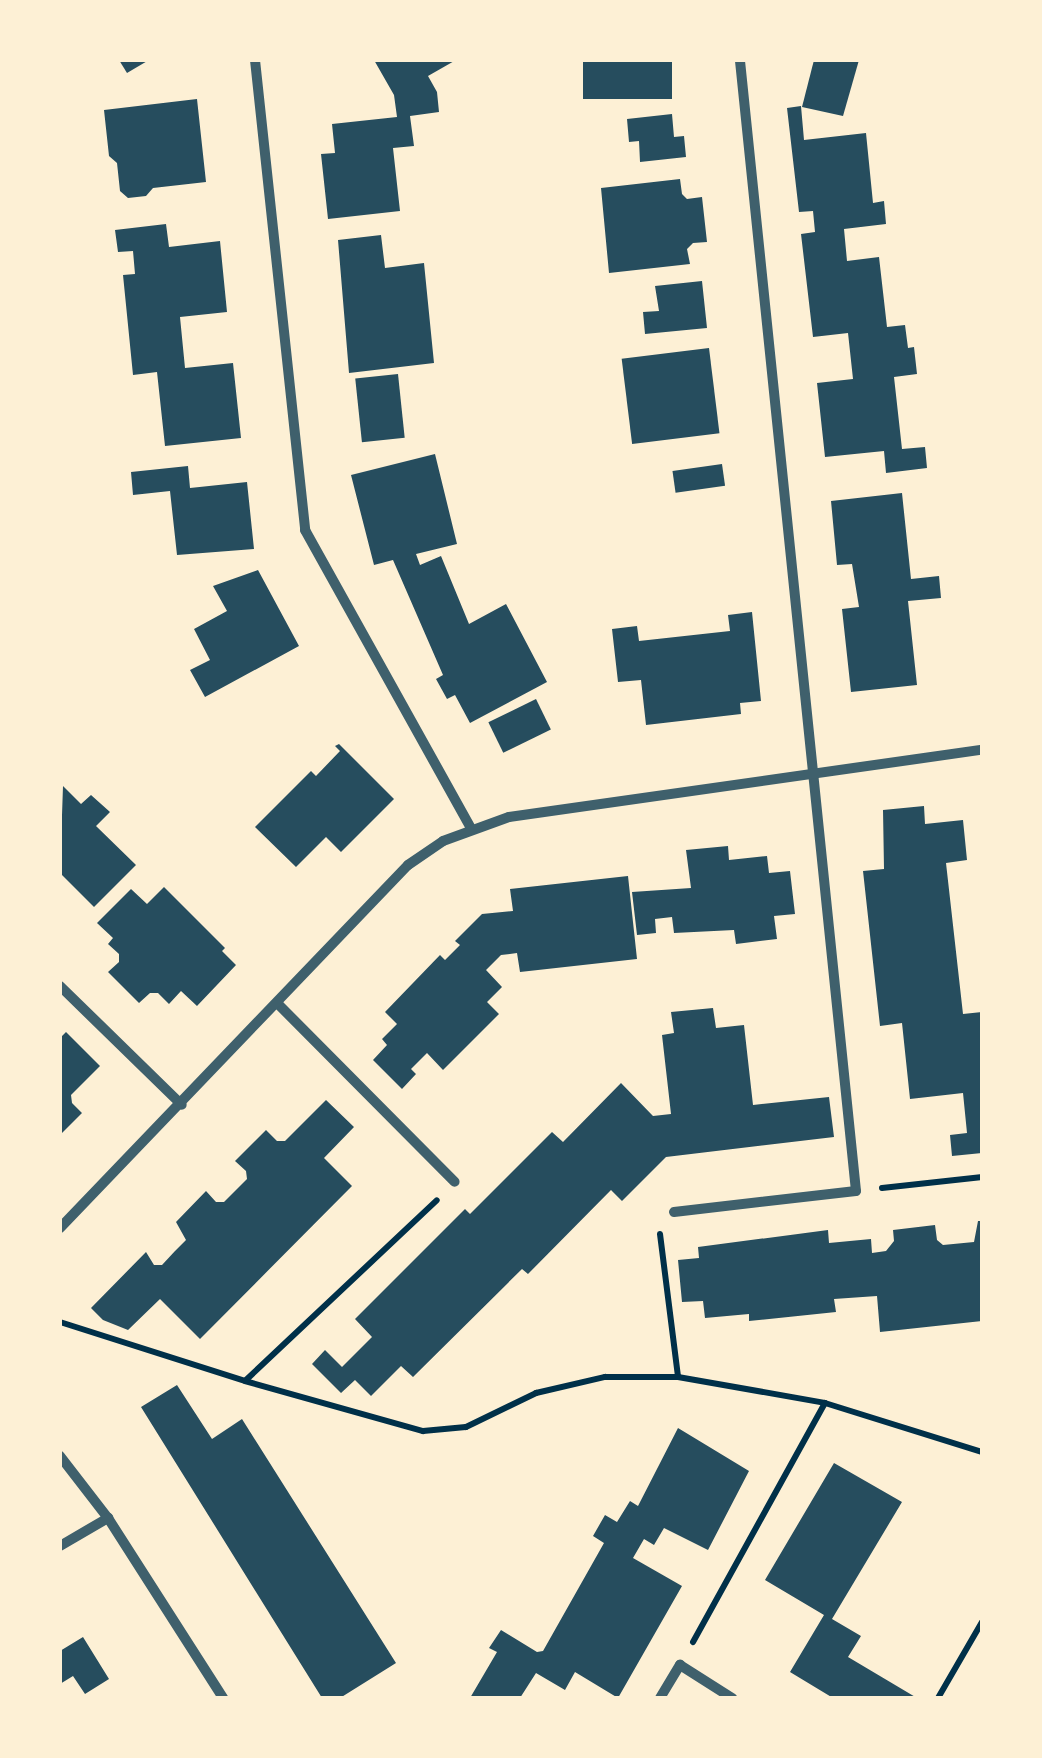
<!DOCTYPE html>
<html>
<head>
<meta charset="utf-8">
<style>
  body { margin:0 }
  #map { position:relative; width:1042px; height:1758px; overflow:hidden; background:#fdf0d5; font-family:"Nunito Sans",sans-serif }
  div>[style] { position:absolute }
  .building>* { inset:0; background:#264d5e; transform-origin:0 0 }
  .path>* { height:6px; margin:-3px; padding:0 3px; transform-origin:3px; border-radius:3px; background:#003049 }
  .minor>* { height:10px; margin:-5px; padding:0 5px; transform-origin:5px; border-radius:5px; background:#3f606c }
  span { translate:-50% -50%; white-space:nowrap; text-align:center; line-height:1.15; -webkit-text-stroke:10px #fdf0d5; paint-order:stroke }
  .frame { position:absolute; inset:0; border:62px solid #fdf0d5; pointer-events:none }
</style>
</head>
<body>
<div id="map">
  <div class="building">
    <i style="clip-path:polygon(119px 60px,149px 60px,127px 73px)"></i>
    <i style="clip-path:polygon(374px 60px,456px 60px,428px 76px,437px 92px,439px 112px,410px 116px,414px 146px,393px 148px,400px 211px,328px 219px,321px 154px,335px 153px,332px 124px,397px 117px,394px 95px)"></i>
    <i style="left:583px;top:60px;width:89px;height:39px"></i>
    <i style="clip-path:polygon(814px 60px,859px 60px,843px 116px,802px 107px)"></i>
    <i style="clip-path:polygon(197px 99px,206px 182px,153px 188px,146px 196px,128px 198px,120px 191px,117px 163px,109px 156px,104px 110px)"></i>
    <i style="clip-path:polygon(801px 106px,804px 140px,866px 133px,873px 203px,884px 201px,886px 224px,844px 229px,847px 261px,879px 257px,887px 327px,905px 325px,908px 348px,914px 347px,917px 374px,894px 377px,902px 449px,925px 447px,927px 468px,886px 473px,884px 451px,825px 457px,817px 383px,853px 379px,848px 333px,813px 337px,801px 234px,815px 232px,813px 211px,799px 212px,787px 108px)"></i>
    <i style="clip-path:polygon(672px 114px,674px 137px,684px 136px,686px 157px,640px 162px,639px 141px,629px 142px,627px 119px)"></i>
    <i style="clip-path:polygon(680px 179px,682px 194px,687px 199px,702px 197px,707px 242px,693px 243px,687px 249px,690px 264px,609px 273px,601px 188px)"></i>
    <i style="clip-path:polygon(166px 224px,169px 247px,220px 241px,227px 312px,180px 317px,185px 368px,233px 363px,241px 438px,165px 446px,157px 372px,133px 375px,123px 275px,135px 274px,133px 251px,118px 252px,115px 230px)"></i>
    <i style="clip-path:polygon(381px 235px,385px 268px,424px 263px,434px 363px,349px 373px,338px 240px)"></i>
    <i style="clip-path:polygon(702px 281px,707px 328px,645px 334px,643px 312px,659px 311px,655px 286px)"></i>
    <i style="left:709px;top:348px;width:86px;height:88px;rotate:83deg"></i>
    <i style="left:398px;top:374px;width:64px;height:43px;rotate:84deg"></i>
    <i style="clip-path:polygon(435px 454px,457px 544px,416px 554px,420px 565px,441px 556px,469px 624px,506px 604px,547px 682px,470px 723px,455px 695px,447px 699px,436px 679px,443px 675px,393px 560px,374px 565px,351px 475px)"></i>
    <i style="left:722px;top:464px;width:22px;height:50px;rotate:82deg"></i>
    <i style="clip-path:polygon(188px 466px,190px 488px,247px 482px,254px 549px,177px 555px,170px 491px,133px 495px,131px 472px)"></i>
    <i style="clip-path:polygon(902px 493px,911px 579px,939px 576px,941px 598px,908px 601px,917px 685px,851px 692px,842px 609px,859px 607px,852px 564px,837px 565px,831px 501px)"></i>
    <i style="clip-path:polygon(258px 570px,299px 646px,205px 697px,190px 670px,210px 660px,194px 629px,227px 611px,213px 586px)"></i>
    <i style="clip-path:polygon(752px 612px,761px 701px,740px 703px,741px 714px,646px 725px,641px 680px,618px 682px,612px 629px,637px 626px,639px 641px,730px 631px,728px 615px)"></i>
    <i style="left:536px;top:699px;width:34px;height:53px;rotate:64deg"></i>
    <i style="clip-path:polygon(339px 744px,394px 799px,341px 852px,326px 837px,296px 867px,255px 827px,311px 771px,316px 776px,340px 751px,335px 746px)"></i>
    <i style="clip-path:polygon(63px 786px,81px 804px,91px 795px,110px 812px,96px 826px,136px 865px,94px 907px,60px 873px)"></i>
    <i style="clip-path:polygon(924px 806px,925px 824px,963px 820px,967px 860px,946px 863px,963px 1014px,982px 1012px,982px 1153px,952px 1156px,950px 1135px,967px 1133px,963px 1093px,910px 1099px,902px 1023px,880px 1026px,863px 871px,884px 869px,883px 810px)"></i>
    <i style="clip-path:polygon(728px 846px,729px 860px,767px 856px,769px 873px,790px 871px,795px 914px,774px 916px,777px 939px,736px 944px,734px 930px,674px 933px,672px 917px,655px 919px,656px 933px,637px 935px,632px 892px,691px 888px,686px 850px)"></i>
    <i style="clip-path:polygon(628px 876px,637px 959px,520px 972px,517px 953px,501px 955px,486px 970px,502px 987px,487px 1002px,499px 1014px,443px 1070px,427px 1053px,411px 1069px,416px 1074px,402px 1089px,373px 1060px,387px 1045px,382px 1039px,397px 1024px,385px 1012px,440px 955px,445px 960px,460px 945px,455px 941px,482px 914px,513px 911px,510px 889px)"></i>
    <i style="clip-path:polygon(164px 887px,225px 948px,222px 951px,236px 965px,197px 1006px,181px 991px,169px 1004px,158px 993px,150px 993px,139px 1003px,108px 972px,119px 962px,119px 954px,108px 944px,113px 938px,97px 923px,131px 889px,147px 904px)"></i>
    <i style="clip-path:polygon(713px 1008px,716px 1028px,744px 1025px,753px 1105px,829px 1097px,834px 1137px,666px 1157px,622px 1201px,611px 1190px,528px 1274px,522px 1269px,413px 1377px,401px 1366px,371px 1396px,355px 1380px,341px 1393px,312px 1364px,325px 1350px,342px 1367px,372px 1337px,355px 1319px,465px 1209px,470px 1214px,552px 1132px,563px 1142px,621px 1083px,653px 1116px,671px 1114px,662px 1035px,674px 1033px,671px 1012px)"></i>
    <i style="clip-path:polygon(66px 1032px,100px 1066px,71px 1095px,72px 1103px,82px 1113px,60px 1135px,60px 1038px)"></i>
    <i style="clip-path:polygon(326px 1100px,354px 1127px,324px 1158px,352px 1186px,200px 1339px,160px 1299px,128px 1330px,103px 1320px,91px 1308px,146px 1252px,154px 1265px,162px 1265px,175px 1251px,186px 1240px,176px 1222px,206px 1191px,216px 1202px,224px 1202px,247px 1179px,246px 1171px,235px 1161px,266px 1130px,277px 1141px,285px 1141px)"></i>
    <i style="clip-path:polygon(978px 1221px,982px 1221px,982px 1321px,880px 1332px,877px 1296px,834px 1299px,836px 1312px,749px 1321px,749px 1314px,705px 1318px,703px 1301px,682px 1302px,678px 1260px,699px 1258px,698px 1247px,828px 1230px,829px 1243px,871px 1239px,872px 1253px,886px 1251px,894px 1241px,893px 1230px,935px 1225px,937px 1240px,943px 1245px,974px 1242px)"></i>
    <i style="clip-path:polygon(177px 1385px,212px 1439px,242px 1419px,396px 1663px,340px 1698px,322px 1698px,141px 1407px)"></i>
    <i style="clip-path:polygon(678px 1428px,749px 1471px,708px 1550px,664px 1528px,654px 1545px,644px 1539px,633px 1558px,682px 1586px,618px 1698px,575px 1672px,565px 1690px,536px 1673px,520px 1698px,470px 1698px,497px 1652px,489px 1648px,501px 1630px,537px 1652px,543px 1651px,604px 1543px,593px 1536px,605px 1515px,617px 1522px,630px 1501px,638px 1506px)"></i>
    <i style="clip-path:polygon(834px 1463px,902px 1502px,832px 1619px,861px 1636px,848px 1657px,917px 1698px,833px 1698px,790px 1672px,824px 1615px,765px 1580px)"></i>
    <i style="clip-path:polygon(83px 1637px,109px 1679px,85px 1694px,73px 1676px,60px 1684px,60px 1651px)"></i>
  </div>
  <div class="path">
    <i style="left:882px;top:1188px;width:101px;rotate:-6.3deg"></i>
    <i style="left:660px;top:1234px;width:144px;rotate:82.8deg"></i>
    <i style="left:60px;top:1322px;width:194px;rotate:17.7deg"></i>
    <i style="left:245px;top:1381px;width:185px;rotate:15.7deg"></i>
    <i style="left:423px;top:1431px;width:43px;rotate:-5.3deg"></i>
    <i style="left:466px;top:1427px;width:78px;rotate:-25.9deg"></i>
    <i style="left:536px;top:1393px;width:71px;rotate:-13.1deg"></i>
    <i style="left:605px;top:1377px;width:73px"></i>
    <i style="left:678px;top:1377px;width:149px;rotate:10deg"></i>
    <i style="left:825px;top:1403px;width:164px;rotate:17.3deg"></i>
    <i style="left:246px;top:1380px;width:262px;rotate:-43.3deg"></i>
    <i style="left:693px;top:1642px;width:273px;rotate:-61.1deg"></i>
    <i style="left:938px;top:1698px;width:88px;rotate:-59.9deg"></i>
  </div>
  <div class="minor">
    <i style="left:255px;top:60px;width:473px;rotate:83.9deg"></i>
    <i style="left:305px;top:530px;width:340px;rotate:60.9deg"></i>
    <i style="left:60px;top:986px;width:170px;rotate:44.3deg"></i>
    <i style="left:277px;top:1003px;width:252px;rotate:45.2deg"></i>
    <i style="left:674px;top:1212px;width:183px;rotate:-6.6deg"></i>
    <i style="left:856px;top:1191px;width:1137px;rotate:-95.86deg"></i>
    <i style="left:60px;top:1228px;width:503px;rotate:-46.21deg"></i>
    <i style="left:408px;top:865px;width:42px;rotate:-34.4deg"></i>
    <i style="left:443px;top:841px;width:70px;rotate:-20deg"></i>
    <i style="left:509px;top:817px;width:478px;rotate:-8.1deg"></i>
    <i style="left:60px;top:1456px;width:78px;rotate:52.3deg"></i>
    <i style="left:108px;top:1518px;width:214px;rotate:57.4deg"></i>
    <i style="left:60px;top:1546px;width:56px;rotate:-30.3deg"></i>
    <i style="left:660px;top:1698px;width:39px;rotate:-59deg"></i>
    <i style="left:680px;top:1665px;width:62px;rotate:32.4deg"></i>
  </div>
  <div class="frame"></div>
</div>
</body>
</html>
